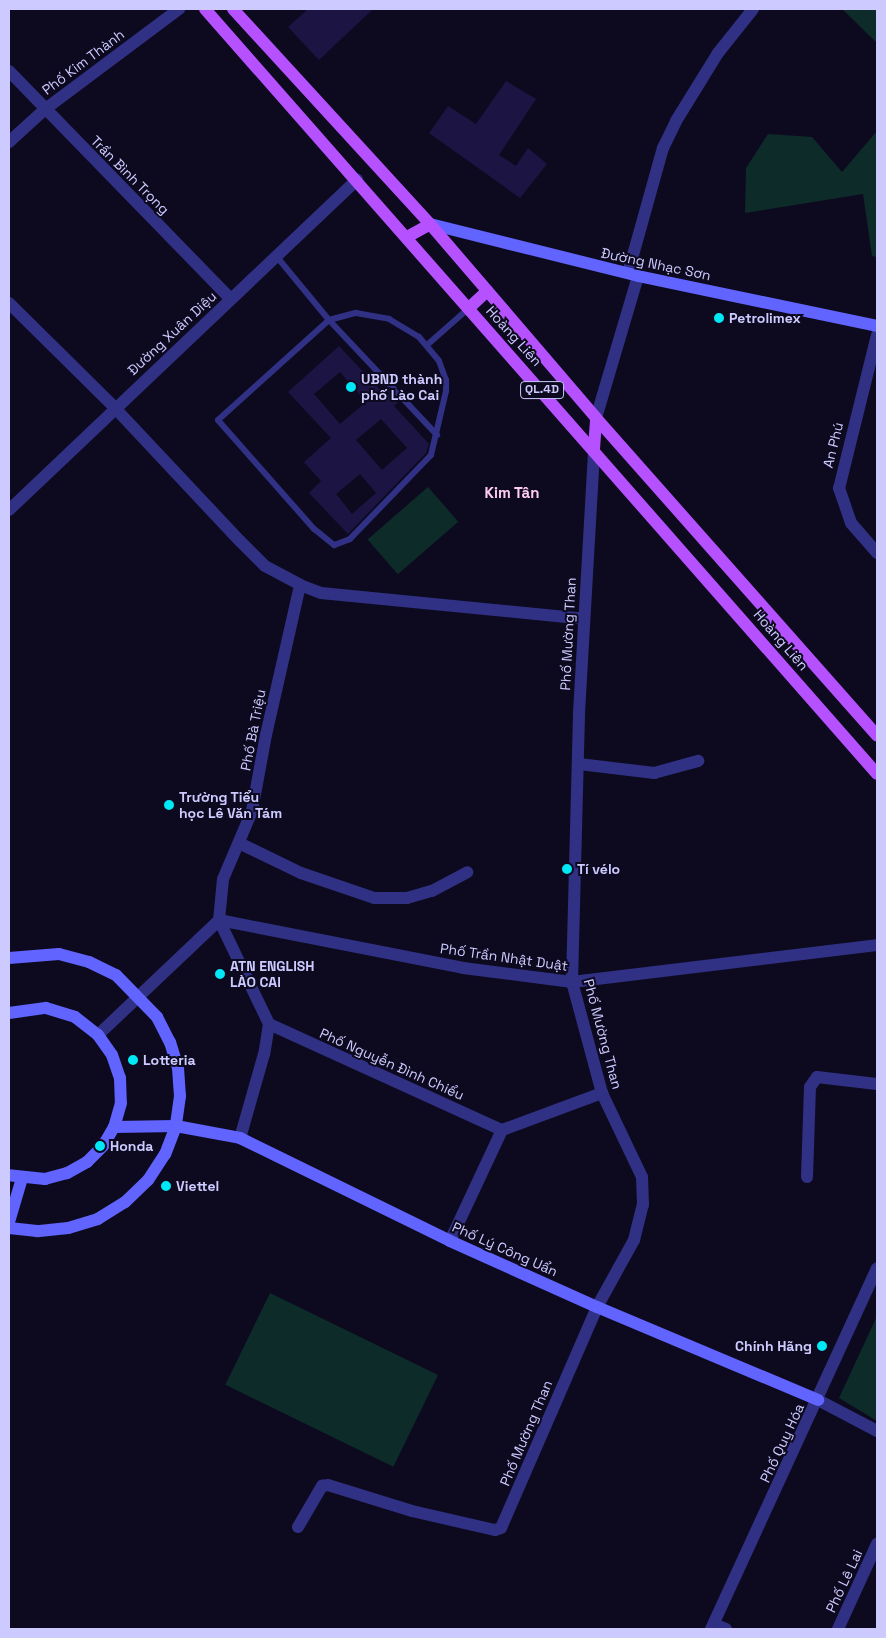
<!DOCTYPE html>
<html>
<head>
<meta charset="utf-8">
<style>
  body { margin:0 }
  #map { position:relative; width:886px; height:1638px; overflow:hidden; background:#0d0a20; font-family:"Space Grotesk",sans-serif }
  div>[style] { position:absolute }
  .green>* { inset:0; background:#0d2b28; transform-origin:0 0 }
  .building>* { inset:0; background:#1c1543 }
  .service>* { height:6px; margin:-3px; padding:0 3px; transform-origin:3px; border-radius:3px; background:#303184 }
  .minor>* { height:12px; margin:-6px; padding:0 6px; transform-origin:6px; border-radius:6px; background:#303184 }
  .tertiary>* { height:12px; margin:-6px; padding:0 6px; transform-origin:6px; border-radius:6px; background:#303184 }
  .secondary>* { height:12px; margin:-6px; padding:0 6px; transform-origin:6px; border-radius:6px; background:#6164ff }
  .primary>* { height:12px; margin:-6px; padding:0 6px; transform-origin:6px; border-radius:6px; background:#b651ff }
  .dots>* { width:14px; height:14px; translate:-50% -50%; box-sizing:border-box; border:2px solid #0d0a20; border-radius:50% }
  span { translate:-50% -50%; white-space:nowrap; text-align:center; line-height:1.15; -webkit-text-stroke:4px #0d0a20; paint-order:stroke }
  .shield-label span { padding:1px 4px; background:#0d0a20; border:1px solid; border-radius:4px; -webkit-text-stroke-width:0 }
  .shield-label { font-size:12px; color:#cdcaff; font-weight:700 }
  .street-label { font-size:14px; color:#cdcaff }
  .poi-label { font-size:14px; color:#cdcaff; font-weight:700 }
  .left { translate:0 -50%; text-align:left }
  .right { translate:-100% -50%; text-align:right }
  .neighbourhood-label { font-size:15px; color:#ffccef; font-weight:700 }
  .frame { position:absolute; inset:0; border:10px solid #cdcaff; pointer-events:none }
</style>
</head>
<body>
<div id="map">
  <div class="green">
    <i style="clip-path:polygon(842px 9px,877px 9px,877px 43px)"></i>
    <i style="clip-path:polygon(877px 131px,877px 257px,872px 256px,863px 194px,745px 213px,746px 168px,768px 134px,812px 137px,842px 172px)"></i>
    <i style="left:428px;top:487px;width:46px;height:80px;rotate:49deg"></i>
    <i style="left:270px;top:1293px;width:187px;height:102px;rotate:26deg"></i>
    <i style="clip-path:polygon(877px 1316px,877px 1421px,839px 1398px)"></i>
  </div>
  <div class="building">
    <i style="clip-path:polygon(308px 9px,373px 9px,319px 60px,288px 27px)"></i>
    <i style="clip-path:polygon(506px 81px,536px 99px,499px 155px,516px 166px,528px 148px,547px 164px,520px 198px,429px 133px,448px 106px,476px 124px)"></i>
    <i style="clip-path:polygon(evenodd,339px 346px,384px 394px,388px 390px,399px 401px,394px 406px,429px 444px,426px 453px,348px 534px,309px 493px,321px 481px,304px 462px,331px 438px,288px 392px,339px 346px,340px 372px,366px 402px,340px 424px,314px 394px,340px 372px,339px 346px,381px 419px,407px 448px,382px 470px,356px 440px,381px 419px,339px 346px,360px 474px,376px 493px,352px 514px,336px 494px,360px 474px)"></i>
  </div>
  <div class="service">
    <i style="left:277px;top:257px;width:82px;rotate:50.5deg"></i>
    <i style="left:329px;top:320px;width:158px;rotate:46.8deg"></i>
    <i style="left:356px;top:313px;width:34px;rotate:10deg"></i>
    <i style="left:389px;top:319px;width:35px;rotate:31deg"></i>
    <i style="left:419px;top:337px;width:31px;rotate:50deg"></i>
    <i style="left:439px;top:361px;width:20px;rotate:70deg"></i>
    <i style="left:446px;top:380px;width:11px;rotate:90deg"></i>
    <i style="left:446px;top:391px;width:66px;rotate:103.2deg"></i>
    <i style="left:431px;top:455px;width:117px;rotate:134deg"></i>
    <i style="left:350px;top:539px;width:17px;rotate:159deg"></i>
    <i style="left:334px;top:545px;width:26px;rotate:-141deg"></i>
    <i style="left:314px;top:529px;width:145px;rotate:-131.4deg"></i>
    <i style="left:218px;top:420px;width:149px;rotate:-42deg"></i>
    <i style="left:329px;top:320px;width:28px;rotate:-15deg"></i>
    <i style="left:427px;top:345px;width:56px;rotate:-41.4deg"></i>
  </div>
  <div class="minor">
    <i style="left:9px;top:71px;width:318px;rotate:45.8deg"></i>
    <i style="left:9px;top:142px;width:47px;rotate:-42.4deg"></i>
    <i style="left:44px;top:110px;width:169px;rotate:-36.8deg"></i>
    <i style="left:628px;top:273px;width:130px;rotate:-74.4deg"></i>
    <i style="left:663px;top:148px;width:30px;rotate:-64deg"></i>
    <i style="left:676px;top:121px;width:80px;rotate:-58.3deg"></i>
    <i style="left:718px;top:53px;width:56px;rotate:-51.5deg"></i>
    <i style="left:9px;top:303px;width:148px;rotate:44.7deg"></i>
    <i style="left:114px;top:407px;width:184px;rotate:46.8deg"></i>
    <i style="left:240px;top:541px;width:35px;rotate:45deg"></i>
    <i style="left:265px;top:566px;width:40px;rotate:28deg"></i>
    <i style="left:300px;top:585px;width:22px;rotate:21deg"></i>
    <i style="left:321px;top:593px;width:264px;rotate:5.6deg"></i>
    <i style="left:877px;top:335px;width:158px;rotate:103.9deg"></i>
    <i style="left:839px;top:488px;width:37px;rotate:71deg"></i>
    <i style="left:851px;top:523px;width:40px;rotate:49deg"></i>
    <i style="left:596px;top:418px;width:148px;rotate:-73.5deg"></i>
    <i style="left:9px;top:510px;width:480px;rotate:-43.5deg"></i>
    <i style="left:579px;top:764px;width:76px;rotate:6.8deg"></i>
    <i style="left:654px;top:773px;width:46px;rotate:-15.3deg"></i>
    <i style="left:239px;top:843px;width:69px;rotate:25.8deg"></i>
    <i style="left:301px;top:873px;width:77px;rotate:18.9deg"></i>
    <i style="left:374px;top:898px;width:33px"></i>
    <i style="left:407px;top:898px;width:26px;rotate:-16deg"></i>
    <i style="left:432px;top:891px;width:40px;rotate:-28deg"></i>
    <i style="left:219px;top:920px;width:249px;rotate:11.1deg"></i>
    <i style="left:463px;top:968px;width:110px;rotate:7.3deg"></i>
    <i style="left:572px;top:982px;width:307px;rotate:-6.9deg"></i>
    <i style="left:219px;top:920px;width:115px;rotate:64.3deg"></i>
    <i style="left:269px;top:1024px;width:30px;rotate:99deg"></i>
    <i style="left:264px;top:1054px;width:87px;rotate:105.9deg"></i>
    <i style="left:269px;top:1024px;width:256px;rotate:24.5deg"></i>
    <i style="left:502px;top:1130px;width:107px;rotate:-20.3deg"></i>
    <i style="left:98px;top:1035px;width:167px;rotate:-43.5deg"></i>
    <i style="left:219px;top:920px;width:41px;rotate:-84.4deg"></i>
    <i style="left:223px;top:879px;width:74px;rotate:-66.9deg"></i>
    <i style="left:252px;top:811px;width:77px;rotate:-79.6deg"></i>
    <i style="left:266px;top:735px;width:154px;rotate:-77.2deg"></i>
    <i style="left:807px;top:1177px;width:90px;rotate:-88.1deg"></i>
    <i style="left:810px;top:1087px;width:12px;rotate:-55deg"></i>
    <i style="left:817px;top:1077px;width:60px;rotate:6.7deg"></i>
    <i style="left:450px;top:1241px;width:123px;rotate:-64.9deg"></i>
    <i style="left:818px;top:1400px;width:67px;rotate:27.7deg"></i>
    <i style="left:298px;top:1527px;width:48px;rotate:-59.7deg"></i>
    <i style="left:322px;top:1486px;width:6px;rotate:-9deg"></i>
    <i style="left:328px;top:1485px;width:88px;rotate:17.2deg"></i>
    <i style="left:412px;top:1511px;width:85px;rotate:12.9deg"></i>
    <i style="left:495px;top:1530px;width:6px;rotate:-18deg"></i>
    <i style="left:501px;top:1528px;width:241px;rotate:-66.5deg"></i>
    <i style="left:597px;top:1307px;width:77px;rotate:-61.1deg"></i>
    <i style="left:634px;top:1240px;width:36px;rotate:-76deg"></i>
    <i style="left:643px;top:1205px;width:28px;rotate:-92deg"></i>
    <i style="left:642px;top:1177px;width:93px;rotate:-115.5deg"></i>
    <i style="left:602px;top:1093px;width:115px;rotate:-105.1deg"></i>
    <i style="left:572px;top:982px;width:269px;rotate:-88.5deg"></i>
    <i style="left:579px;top:713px;width:264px;rotate:-86.7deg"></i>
    <i style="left:714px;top:1624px;width:13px;rotate:23deg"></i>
    <i style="left:838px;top:1629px;width:94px;rotate:-65.4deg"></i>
  </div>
  <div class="tertiary">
    <i style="left:711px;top:1629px;width:397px;rotate:-65.3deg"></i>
  </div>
  <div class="secondary">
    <i style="left:430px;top:224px;width:214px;rotate:14deg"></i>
    <i style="left:638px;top:276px;width:244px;rotate:11.8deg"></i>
    <i style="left:9px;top:958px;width:50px;rotate:-4.6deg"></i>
    <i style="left:59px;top:954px;width:31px;rotate:15deg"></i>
    <i style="left:89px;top:962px;width:30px;rotate:26deg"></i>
    <i style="left:116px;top:975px;width:59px;rotate:45.7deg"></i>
    <i style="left:157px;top:1017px;width:28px;rotate:63deg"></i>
    <i style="left:170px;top:1042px;width:27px;rotate:73deg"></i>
    <i style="left:178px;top:1068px;width:28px;rotate:86deg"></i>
    <i style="left:180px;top:1096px;width:30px;rotate:98deg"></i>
    <i style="left:176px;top:1126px;width:30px;rotate:111deg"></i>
    <i style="left:165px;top:1154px;width:31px;rotate:123deg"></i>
    <i style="left:148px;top:1180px;width:32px;rotate:136deg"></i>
    <i style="left:125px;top:1202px;width:32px;rotate:148deg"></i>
    <i style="left:98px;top:1219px;width:31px;rotate:163deg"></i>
    <i style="left:68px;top:1228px;width:31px;rotate:174deg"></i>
    <i style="left:37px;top:1231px;width:28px;rotate:-174deg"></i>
    <i style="left:9px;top:1013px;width:37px;rotate:-8deg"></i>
    <i style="left:46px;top:1008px;width:30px;rotate:17deg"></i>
    <i style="left:75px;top:1017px;width:29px;rotate:38deg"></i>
    <i style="left:98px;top:1035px;width:24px;rotate:55deg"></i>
    <i style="left:112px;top:1055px;width:24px;rotate:71deg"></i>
    <i style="left:120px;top:1078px;width:25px;rotate:88deg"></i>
    <i style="left:121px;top:1103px;width:25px;rotate:106deg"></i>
    <i style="left:114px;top:1127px;width:22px;rotate:120deg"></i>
    <i style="left:103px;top:1146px;width:23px;rotate:135deg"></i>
    <i style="left:87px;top:1162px;width:23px;rotate:151deg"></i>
    <i style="left:67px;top:1173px;width:23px;rotate:165deg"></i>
    <i style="left:45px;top:1179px;width:36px;rotate:-174deg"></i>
    <i style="left:114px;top:1127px;width:62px;rotate:-0.9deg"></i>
    <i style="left:176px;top:1126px;width:65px;rotate:10.6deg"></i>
    <i style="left:240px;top:1138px;width:234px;rotate:26.1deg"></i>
    <i style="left:450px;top:1241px;width:161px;rotate:24.2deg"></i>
    <i style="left:597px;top:1307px;width:240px;rotate:22.8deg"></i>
    <i style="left:9px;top:1222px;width:46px;rotate:-73.5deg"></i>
  </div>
  <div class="primary">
    <i style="left:205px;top:9px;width:1018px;rotate:48.7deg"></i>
    <i style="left:233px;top:9px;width:292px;rotate:47.5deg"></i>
    <i style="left:430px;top:224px;width:255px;rotate:49.4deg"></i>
    <i style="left:596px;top:418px;width:424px;rotate:48.5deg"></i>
    <i style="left:407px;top:237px;width:26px;rotate:-29deg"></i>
    <i style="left:469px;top:308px;width:25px;rotate:-43deg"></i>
    <i style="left:594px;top:449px;width:31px;rotate:-86deg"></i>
  </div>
  <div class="dots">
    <i style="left:719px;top:318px;background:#00e8f5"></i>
    <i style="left:351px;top:387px;background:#00e8f5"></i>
    <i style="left:169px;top:805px;background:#00e8f5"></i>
    <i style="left:567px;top:869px;background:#00e8f5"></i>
    <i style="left:220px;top:974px;background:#00e8f5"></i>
    <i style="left:133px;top:1060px;background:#00e8f5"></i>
    <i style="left:100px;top:1146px;background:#00e8f5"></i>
    <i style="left:166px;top:1186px;background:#00e8f5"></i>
    <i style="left:822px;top:1346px;background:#00e8f5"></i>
  </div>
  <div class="shield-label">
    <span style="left:542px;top:390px">QL.4D</span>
  </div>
  <div class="street-label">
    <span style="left:83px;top:62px;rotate:-37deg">Phố Kim Thành</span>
    <span style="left:130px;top:175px;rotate:45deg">Trần Bình Trọng</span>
    <span style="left:656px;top:264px;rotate:12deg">Đường Nhạc Sơn</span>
    <span style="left:172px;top:333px;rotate:-43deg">Đường Xuân Diệu</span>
    <span style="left:514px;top:336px;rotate:48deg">Hoàng Liên</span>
    <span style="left:833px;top:445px;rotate:-76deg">An Phú</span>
    <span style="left:568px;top:634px;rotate:-87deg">Phố Mường Than</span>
    <span style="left:781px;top:640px;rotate:49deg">Hoàng Liên</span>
    <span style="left:253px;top:730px;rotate:-79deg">Phố Bà Triệu</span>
    <span style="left:504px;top:957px;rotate:8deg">Phố Trần Nhật Duật</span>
    <span style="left:603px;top:1034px;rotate:75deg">Phố Mường Than</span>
    <span style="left:392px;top:1064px;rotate:24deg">Phố Nguyễn Đình Chiểu</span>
    <span style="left:505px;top:1249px;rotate:24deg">Phố Lý Công Uẩn</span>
    <span style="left:526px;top:1433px;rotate:-67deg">Phố Mường Than</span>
    <span style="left:782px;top:1443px;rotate:-65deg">Phố Quy Hóa</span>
    <span style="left:844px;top:1581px;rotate:-65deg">Phố Lê Lai</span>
  </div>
  <div class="poi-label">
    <span class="left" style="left:729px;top:318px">Petrolimex</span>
    <span class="left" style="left:361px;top:387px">UBND thành<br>phố Lào Cai</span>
    <span class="left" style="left:179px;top:805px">Trường Tiểu<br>học Lê Văn Tám</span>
    <span class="left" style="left:577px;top:869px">Tí vélo</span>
    <span class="left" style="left:230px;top:974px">ATN ENGLISH<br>LÀO CAI</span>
    <span class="left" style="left:143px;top:1060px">Lotteria</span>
    <span class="left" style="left:110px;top:1146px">Honda</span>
    <span class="left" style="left:176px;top:1186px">Viettel</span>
    <span class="right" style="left:812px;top:1346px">Chính Hãng</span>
  </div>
  <div class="neighbourhood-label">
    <span style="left:512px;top:493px">Kim Tân</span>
  </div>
  <div class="frame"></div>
</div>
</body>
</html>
